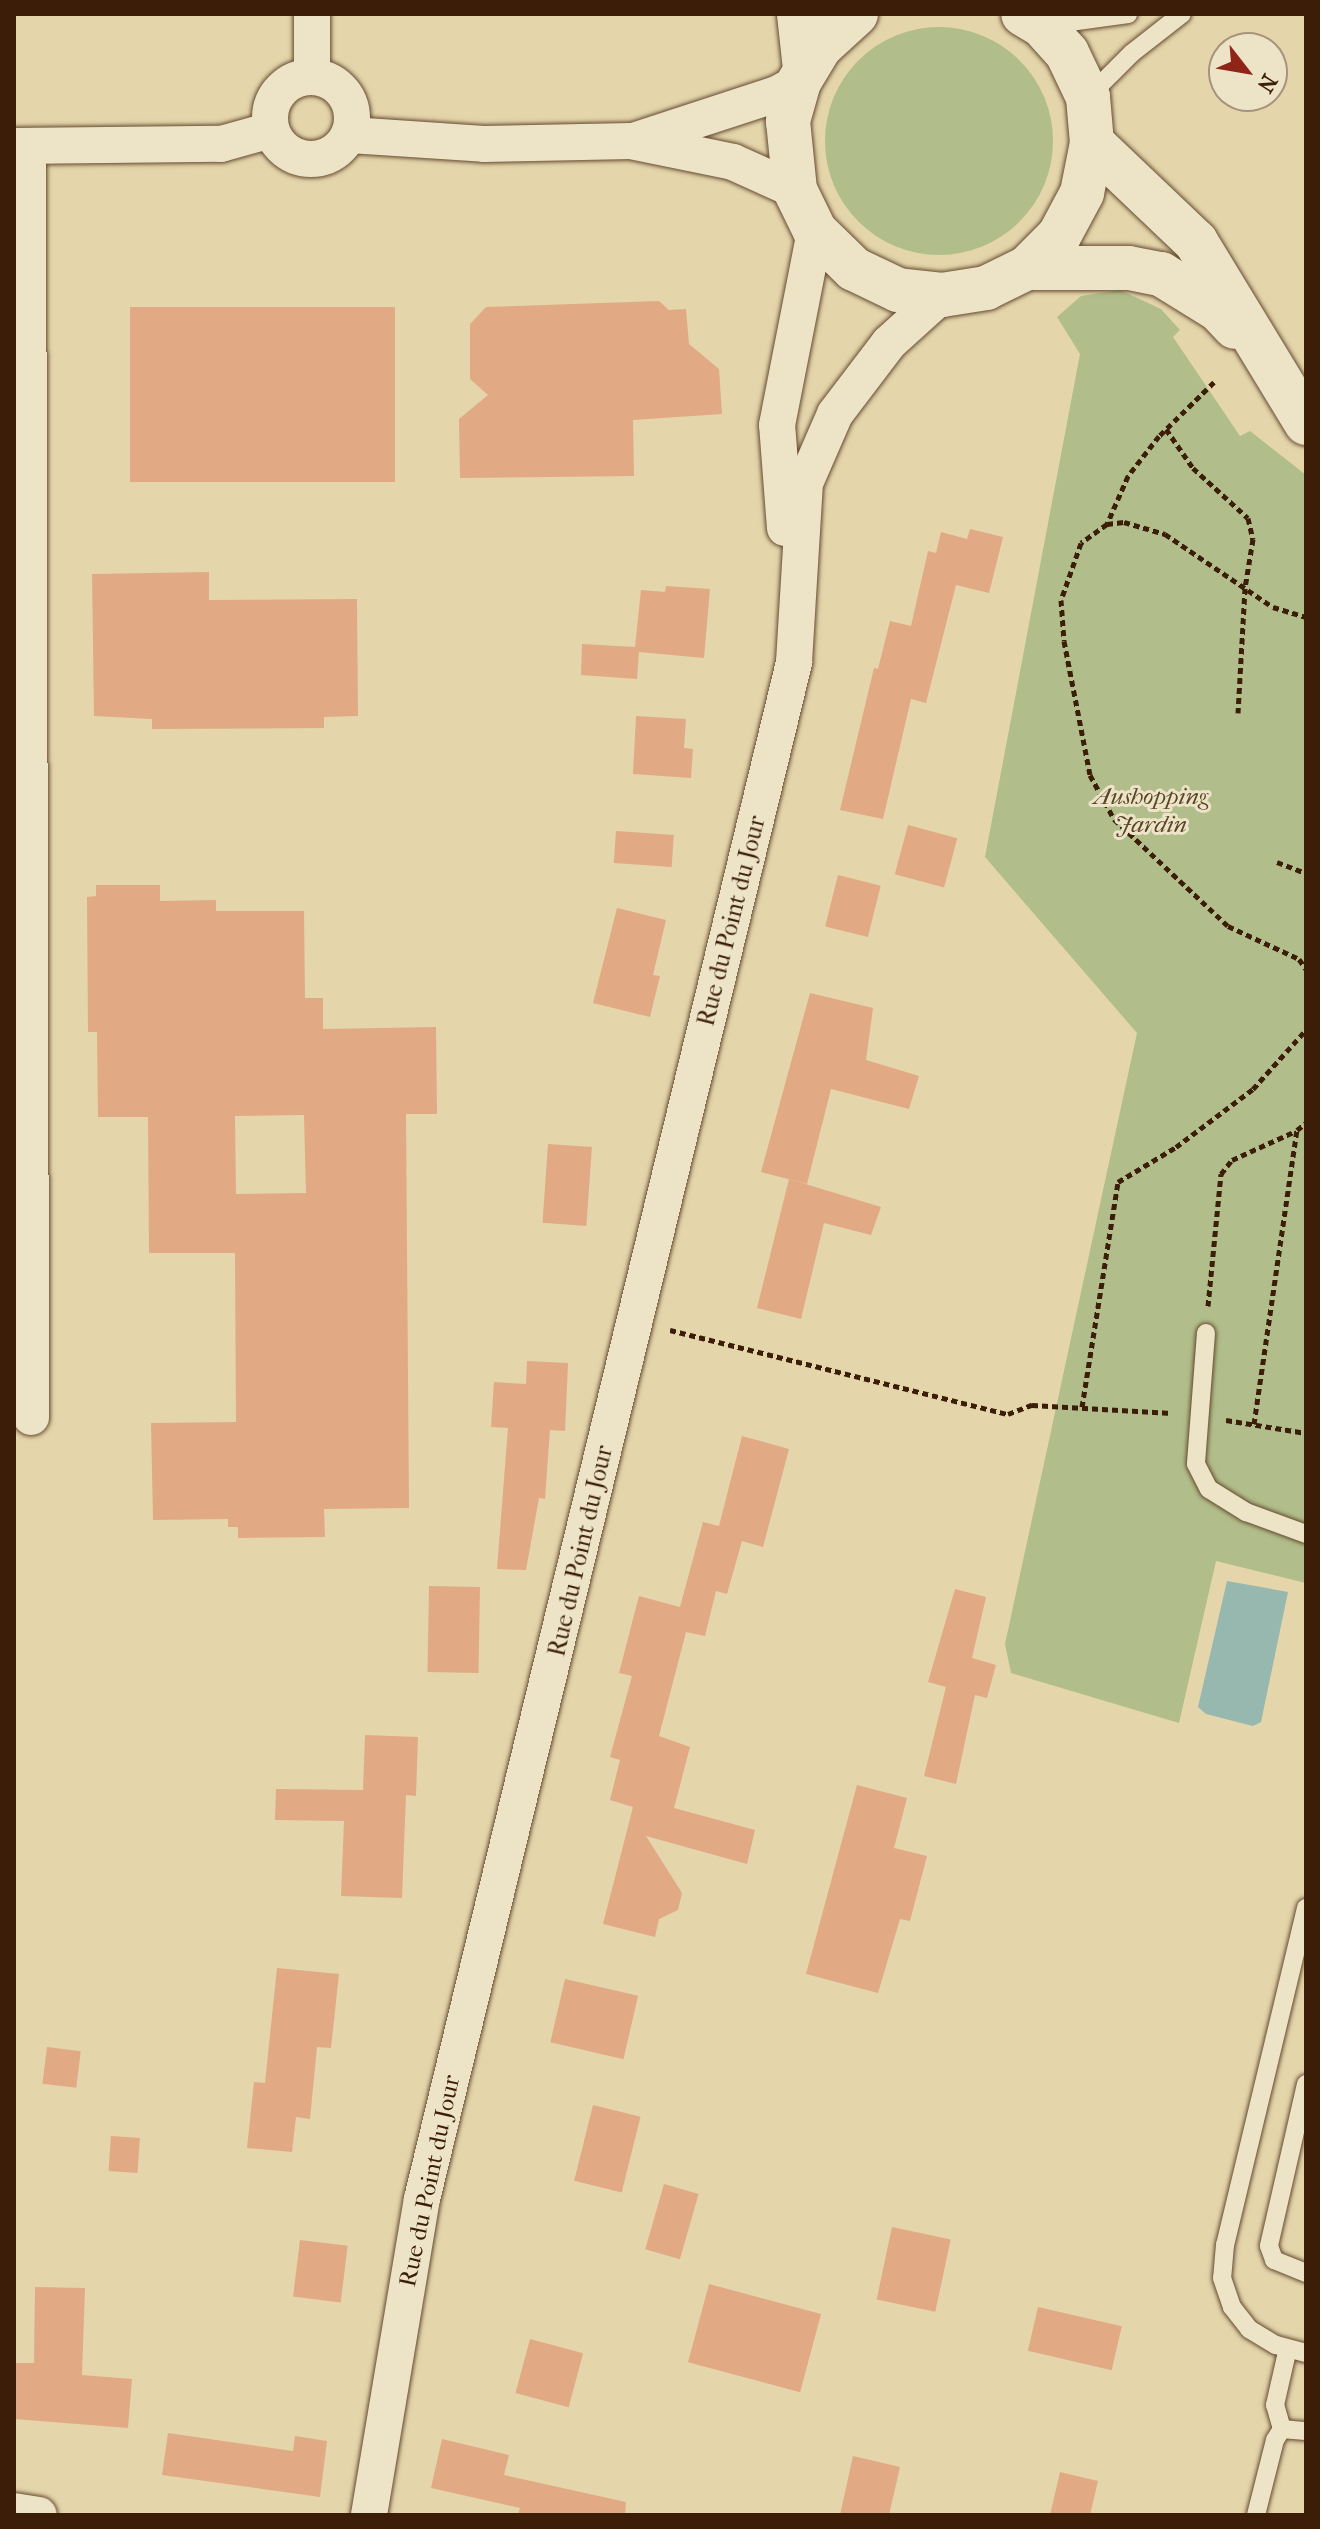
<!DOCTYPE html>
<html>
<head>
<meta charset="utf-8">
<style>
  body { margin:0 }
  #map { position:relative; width:1320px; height:2529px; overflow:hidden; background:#e4d5ab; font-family:"IM FELL French Canon",serif }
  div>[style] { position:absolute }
  .green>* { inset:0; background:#b1be8b }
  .round { border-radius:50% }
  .water>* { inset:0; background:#96b8af }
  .building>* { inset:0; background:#e1aa84; transform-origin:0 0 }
  .path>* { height:5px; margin-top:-2.5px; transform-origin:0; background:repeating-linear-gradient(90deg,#3c1d07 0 6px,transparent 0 10px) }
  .roads { filter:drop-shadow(0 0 2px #664b30) drop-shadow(0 0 2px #664b30) }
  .lane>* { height:18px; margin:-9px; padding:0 9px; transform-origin:9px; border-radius:9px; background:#ede4c8 }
  .street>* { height:36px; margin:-18px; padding:0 18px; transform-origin:18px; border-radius:18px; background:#ede4c8 }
  .street>.ring { margin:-18px; padding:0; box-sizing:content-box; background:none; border:36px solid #ede4c8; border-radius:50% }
  .secondary>* { height:44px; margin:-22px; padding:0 22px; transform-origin:22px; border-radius:22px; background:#ede4c8 }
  span { translate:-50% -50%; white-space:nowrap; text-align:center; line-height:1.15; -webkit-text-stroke:6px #ede4c8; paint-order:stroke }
  .park-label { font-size:24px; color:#594528; font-style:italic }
  .street-label { font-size:24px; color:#3c1d07 }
  .frame { position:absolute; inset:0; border:16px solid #3c1d07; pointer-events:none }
  .north { position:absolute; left:1208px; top:32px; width:80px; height:80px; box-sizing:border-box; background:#ede4c8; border:2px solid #a6947b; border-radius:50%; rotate:121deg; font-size:22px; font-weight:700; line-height:32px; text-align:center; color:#3c1d07 }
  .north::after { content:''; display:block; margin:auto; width:28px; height:36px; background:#8f2418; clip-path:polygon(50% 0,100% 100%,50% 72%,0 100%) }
</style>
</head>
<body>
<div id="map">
  <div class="green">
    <i class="round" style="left:825px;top:27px;width:228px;height:228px"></i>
    <i style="clip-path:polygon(1120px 290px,1161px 309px,1180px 330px,1173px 337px,1240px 436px,1250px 431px,1306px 475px,1306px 1583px,1216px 1561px,1179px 1723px,1011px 1673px,1005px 1644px,1137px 1033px,985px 857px,1080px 354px,1057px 317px,1081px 296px)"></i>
  </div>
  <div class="water">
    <i style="clip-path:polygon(1227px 1581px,1288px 1592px,1261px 1722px,1253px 1726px,1206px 1714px,1198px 1707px)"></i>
  </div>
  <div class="building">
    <i style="clip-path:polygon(659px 301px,669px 310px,686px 309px,689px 344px,719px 369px,722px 414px,633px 420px,634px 476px,460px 478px,459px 419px,488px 395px,470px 379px,470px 324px,486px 307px)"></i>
    <i style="left:395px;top:307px;width:175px;height:265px;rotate:90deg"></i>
    <i style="clip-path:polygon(970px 529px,1003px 537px,989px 593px,956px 585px,926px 703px,911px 699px,883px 819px,840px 810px,874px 668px,878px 669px,890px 621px,911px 626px,928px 551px,936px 553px,941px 532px,967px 539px)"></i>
    <i style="clip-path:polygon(209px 572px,209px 600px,357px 599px,358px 716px,324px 717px,324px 728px,152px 729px,152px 719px,94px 716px,92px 574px)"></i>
    <i style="clip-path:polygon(666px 586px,710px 589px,704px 658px,639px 652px,637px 679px,581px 675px,582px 644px,635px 647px,641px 590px,665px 592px)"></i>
    <i style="clip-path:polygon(636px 716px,686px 719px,684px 748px,693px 749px,691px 778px,633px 774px)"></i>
    <i style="left:908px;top:825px;width:51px;height:51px;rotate:15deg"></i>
    <i style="left:616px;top:831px;width:58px;height:32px;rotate:4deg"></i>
    <i style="left:838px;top:875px;width:44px;height:53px;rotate:14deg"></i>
    <i style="clip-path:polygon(evenodd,96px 885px,160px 885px,160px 901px,216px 900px,216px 911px,304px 911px,305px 998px,323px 998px,323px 1029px,436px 1027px,437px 1114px,406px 1114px,409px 1508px,324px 1509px,325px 1537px,238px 1538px,238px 1527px,228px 1527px,228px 1519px,153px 1520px,151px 1423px,236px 1422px,235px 1253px,149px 1253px,148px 1117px,98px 1117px,97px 1032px,88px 1032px,87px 897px,96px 896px,96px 885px,304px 1115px,306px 1193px,236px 1194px,235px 1116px,304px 1115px)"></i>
    <i style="clip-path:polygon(617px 908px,666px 920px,653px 975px,660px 976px,650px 1017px,593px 1003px)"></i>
    <i style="clip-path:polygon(810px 993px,873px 1008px,866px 1060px,919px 1076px,909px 1109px,831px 1089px,807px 1184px,761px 1172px)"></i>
    <i style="left:548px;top:1144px;width:44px;height:79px;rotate:4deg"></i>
    <i style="clip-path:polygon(789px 1179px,881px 1207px,871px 1235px,824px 1223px,801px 1319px,757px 1308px)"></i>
    <i style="clip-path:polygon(527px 1361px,568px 1363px,565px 1431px,550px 1430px,545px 1499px,539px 1498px,526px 1570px,497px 1569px,508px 1428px,491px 1427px,494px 1382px,526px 1384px)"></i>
    <i style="clip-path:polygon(742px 1436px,789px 1449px,763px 1547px,742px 1541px,727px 1594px,716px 1591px,705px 1636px,686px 1632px,659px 1736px,690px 1747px,674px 1808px,755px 1830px,747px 1864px,646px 1836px,682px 1893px,678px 1910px,659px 1919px,655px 1937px,603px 1924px,633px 1807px,610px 1800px,620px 1760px,610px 1757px,632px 1676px,619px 1673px,639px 1596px,680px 1607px,703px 1522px,719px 1526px)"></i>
    <i style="left:429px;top:1586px;width:51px;height:86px;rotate:1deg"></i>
    <i style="clip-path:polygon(955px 1589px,986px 1597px,972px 1658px,996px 1665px,987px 1698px,975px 1695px,956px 1784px,924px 1776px,946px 1687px,928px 1682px)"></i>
    <i style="clip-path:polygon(365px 1735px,418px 1737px,416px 1796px,406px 1795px,402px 1898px,341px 1896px,344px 1821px,275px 1820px,276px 1789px,363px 1790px)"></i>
    <i style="clip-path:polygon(857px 1785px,907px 1798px,894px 1848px,927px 1856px,910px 1921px,900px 1919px,878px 1993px,806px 1974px)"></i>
    <i style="clip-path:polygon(277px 1968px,339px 1974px,331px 2048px,317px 2047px,310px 2119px,296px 2117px,292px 2152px,247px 2148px,254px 2082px,265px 2083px)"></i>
    <i style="left:565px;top:1979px;width:75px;height:65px;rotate:13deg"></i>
    <i style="left:47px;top:2047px;width:34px;height:37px;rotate:7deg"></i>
    <i style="left:593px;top:2105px;width:49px;height:78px;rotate:14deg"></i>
    <i style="left:111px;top:2136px;width:29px;height:35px;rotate:4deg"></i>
    <i style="left:664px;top:2184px;width:36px;height:68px;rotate:16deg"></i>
    <i style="left:892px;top:2227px;width:60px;height:74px;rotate:12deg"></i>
    <i style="left:300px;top:2240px;width:48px;height:57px;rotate:7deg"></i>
    <i style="left:709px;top:2284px;width:116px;height:81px;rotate:15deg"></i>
    <i style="clip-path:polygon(35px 2287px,85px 2288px,82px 2375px,132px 2379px,128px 2428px,14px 2419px,14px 2363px,34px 2363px)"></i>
    <i style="left:1038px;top:2307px;width:86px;height:45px;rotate:13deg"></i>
    <i style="left:530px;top:2339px;width:55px;height:56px;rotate:15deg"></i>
    <i style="clip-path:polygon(168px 2433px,293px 2451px,295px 2436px,327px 2441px,320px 2497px,162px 2475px)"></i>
    <i style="clip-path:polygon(442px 2439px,509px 2455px,504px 2475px,626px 2502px,625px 2515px,518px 2515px,520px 2508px,431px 2488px)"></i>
    <i style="clip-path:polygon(853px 2456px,900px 2467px,889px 2515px,840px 2515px)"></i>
    <i style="clip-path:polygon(1060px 2472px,1098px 2481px,1090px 2515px,1050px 2515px)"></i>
  </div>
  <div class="path">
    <i style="left:1214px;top:382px;width:77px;rotate:135.5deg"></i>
    <i style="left:1159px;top:436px;width:51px;rotate:127.8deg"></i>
    <i style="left:1128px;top:476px;width:52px;rotate:113.6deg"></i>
    <i style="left:1107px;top:524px;width:32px;rotate:144deg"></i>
    <i style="left:1081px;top:543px;width:60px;rotate:109.3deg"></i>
    <i style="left:1061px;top:600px;width:41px;rotate:85.8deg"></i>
    <i style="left:1064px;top:641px;width:136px;rotate:79deg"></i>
    <i style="left:1090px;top:775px;width:50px;rotate:61.4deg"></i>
    <i style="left:1114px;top:819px;width:156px;rotate:43.2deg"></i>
    <i style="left:1228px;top:926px;width:78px;rotate:24.9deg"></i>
    <i style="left:1299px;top:959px;width:12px;rotate:55deg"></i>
    <i style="left:1166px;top:429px;width:47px;rotate:55.3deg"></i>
    <i style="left:1193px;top:468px;width:74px;rotate:42.3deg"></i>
    <i style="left:1248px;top:518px;width:22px;rotate:77deg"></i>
    <i style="left:1253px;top:539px;width:50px;rotate:99.3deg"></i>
    <i style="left:1245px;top:588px;width:125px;rotate:93.2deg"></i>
    <i style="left:1107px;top:524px;width:17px;rotate:-7deg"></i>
    <i style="left:1124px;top:522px;width:43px;rotate:16.3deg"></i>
    <i style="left:1165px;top:534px;width:130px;rotate:34.1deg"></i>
    <i style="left:1273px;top:607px;width:34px;rotate:17deg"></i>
    <i style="left:1277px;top:862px;width:31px;rotate:21deg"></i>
    <i style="left:1208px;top:1306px;width:133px;rotate:-84.4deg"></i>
    <i style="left:1221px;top:1174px;width:18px;rotate:-52deg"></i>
    <i style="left:1232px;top:1160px;width:70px;rotate:-24.4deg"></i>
    <i style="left:670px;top:1330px;width:348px;rotate:14deg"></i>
    <i style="left:1008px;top:1414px;width:26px;rotate:-21deg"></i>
    <i style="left:1032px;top:1405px;width:140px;rotate:3.3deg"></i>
    <i style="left:1082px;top:1407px;width:228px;rotate:-80.9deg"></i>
    <i style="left:1118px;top:1182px;width:68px;rotate:-31.1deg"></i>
    <i style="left:1176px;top:1147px;width:96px;rotate:-37deg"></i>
    <i style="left:1253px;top:1089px;width:79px;rotate:-48.1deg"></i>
    <i style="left:1226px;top:1420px;width:81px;rotate:9.2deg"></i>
    <i style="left:1254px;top:1424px;width:297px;rotate:-81.7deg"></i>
    <i style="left:1297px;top:1130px;width:11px;rotate:-38deg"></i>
  </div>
  <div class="roads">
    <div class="lane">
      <i style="left:1048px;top:25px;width:81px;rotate:-7.8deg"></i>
      <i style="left:1088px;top:97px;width:62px;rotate:-45deg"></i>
      <i style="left:1132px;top:53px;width:63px;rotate:-38deg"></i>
      <i style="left:1206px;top:1333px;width:131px;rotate:94.4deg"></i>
      <i style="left:1196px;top:1464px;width:28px;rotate:63deg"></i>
      <i style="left:1209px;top:1489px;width:44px;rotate:31.9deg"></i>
      <i style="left:1246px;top:1512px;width:64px;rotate:20.1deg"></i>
      <i style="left:1306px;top:1908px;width:347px;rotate:103.5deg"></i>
      <i style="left:1225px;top:2245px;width:33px;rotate:95deg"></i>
      <i style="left:1222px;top:2278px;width:31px;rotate:71deg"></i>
      <i style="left:1232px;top:2307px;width:28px;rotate:52deg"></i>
      <i style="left:1249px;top:2329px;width:31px;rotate:31deg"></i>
      <i style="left:1276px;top:2345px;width:31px;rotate:15deg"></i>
      <i style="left:1306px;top:2084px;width:166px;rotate:102.9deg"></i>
      <i style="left:1269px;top:2246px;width:15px;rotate:70deg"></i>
      <i style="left:1274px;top:2260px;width:35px;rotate:22deg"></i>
      <i style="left:1282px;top:2429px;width:24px;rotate:5deg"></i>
      <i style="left:1256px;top:2515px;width:77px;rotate:-75.8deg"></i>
      <i style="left:1275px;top:2440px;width:13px;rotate:-58deg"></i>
      <i style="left:1282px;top:2429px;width:25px;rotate:-106deg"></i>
      <i style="left:1275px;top:2405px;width:58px;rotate:-77.2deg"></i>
    </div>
    <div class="street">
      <i style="left:312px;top:14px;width:63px;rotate:90deg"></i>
      <i class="ring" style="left:270px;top:77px;width:46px;height:46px"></i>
      <i style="left:350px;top:135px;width:134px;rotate:3.8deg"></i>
      <i style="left:484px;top:144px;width:147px;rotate:-1.2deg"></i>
      <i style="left:631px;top:141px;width:104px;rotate:11.6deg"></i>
      <i style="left:733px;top:162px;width:68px;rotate:24.3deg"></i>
      <i style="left:633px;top:141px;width:151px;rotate:-18.1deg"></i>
      <i style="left:777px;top:94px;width:25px;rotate:-29deg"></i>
      <i style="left:14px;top:146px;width:207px;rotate:-0.6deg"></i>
      <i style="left:221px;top:144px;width:52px;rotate:-15.6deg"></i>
      <i style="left:28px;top:146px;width:1271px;rotate:89.86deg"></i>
      <i style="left:785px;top:528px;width:103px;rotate:-94.4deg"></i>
      <i style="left:777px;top:425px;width:198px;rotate:-78.9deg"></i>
      <i style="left:14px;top:2511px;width:25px;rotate:9deg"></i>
      <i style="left:369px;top:2515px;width:320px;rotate:-80.5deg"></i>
      <i style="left:422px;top:2199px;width:1581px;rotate:-76.39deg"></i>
      <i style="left:794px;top:662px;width:179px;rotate:-86.5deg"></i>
      <i style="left:805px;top:483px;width:75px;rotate:-66.5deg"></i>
      <i style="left:835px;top:414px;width:89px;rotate:-52.7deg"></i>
      <i style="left:889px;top:343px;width:72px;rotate:-42.2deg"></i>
    </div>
    <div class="secondary">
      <i style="left:799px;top:14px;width:55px;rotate:83.8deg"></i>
      <i style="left:856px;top:14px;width:49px;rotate:137.5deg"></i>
      <i style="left:820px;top:47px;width:41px;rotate:121deg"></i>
      <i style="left:799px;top:82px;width:41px;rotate:105.8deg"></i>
      <i style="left:788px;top:121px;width:69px;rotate:84.2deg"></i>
      <i style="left:795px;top:190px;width:46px;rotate:64deg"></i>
      <i style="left:815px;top:231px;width:54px;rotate:44.3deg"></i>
      <i style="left:854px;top:269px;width:49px;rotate:25.5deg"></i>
      <i style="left:898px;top:290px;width:44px;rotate:6.5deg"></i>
      <i style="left:942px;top:295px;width:45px;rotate:-9deg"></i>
      <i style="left:986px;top:288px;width:46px;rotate:-26deg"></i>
      <i style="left:1027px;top:268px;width:45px;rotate:-45deg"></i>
      <i style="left:1059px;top:236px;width:49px;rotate:-61.9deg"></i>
      <i style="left:1082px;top:193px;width:51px;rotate:-78.7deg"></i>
      <i style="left:1092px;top:143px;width:46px;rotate:-95deg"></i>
      <i style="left:1088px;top:97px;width:49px;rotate:-115.5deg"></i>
      <i style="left:1067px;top:53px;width:36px;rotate:-132deg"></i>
      <i style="left:1043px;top:26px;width:23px;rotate:-149deg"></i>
      <i style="left:1092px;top:143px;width:144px;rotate:43.6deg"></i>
      <i style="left:1196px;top:242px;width:212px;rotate:58.7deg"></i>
      <i style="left:1027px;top:268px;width:102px"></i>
      <i style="left:1129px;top:268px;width:33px;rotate:11deg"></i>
      <i style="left:1161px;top:274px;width:68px;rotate:31.8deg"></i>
      <i style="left:1219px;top:310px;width:23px;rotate:47deg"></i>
    </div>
  </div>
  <div class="park-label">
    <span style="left:1151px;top:811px">Aushopping<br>Jardin</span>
  </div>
  <div class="street-label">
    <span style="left:732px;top:921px;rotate:-76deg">Rue du Point du Jour</span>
    <span style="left:581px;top:1551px;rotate:-77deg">Rue du Point du Jour</span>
    <span style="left:430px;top:2181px;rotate:-78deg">Rue du Point du Jour</span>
  </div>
  <div class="frame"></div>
  <div class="north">N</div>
</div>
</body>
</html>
